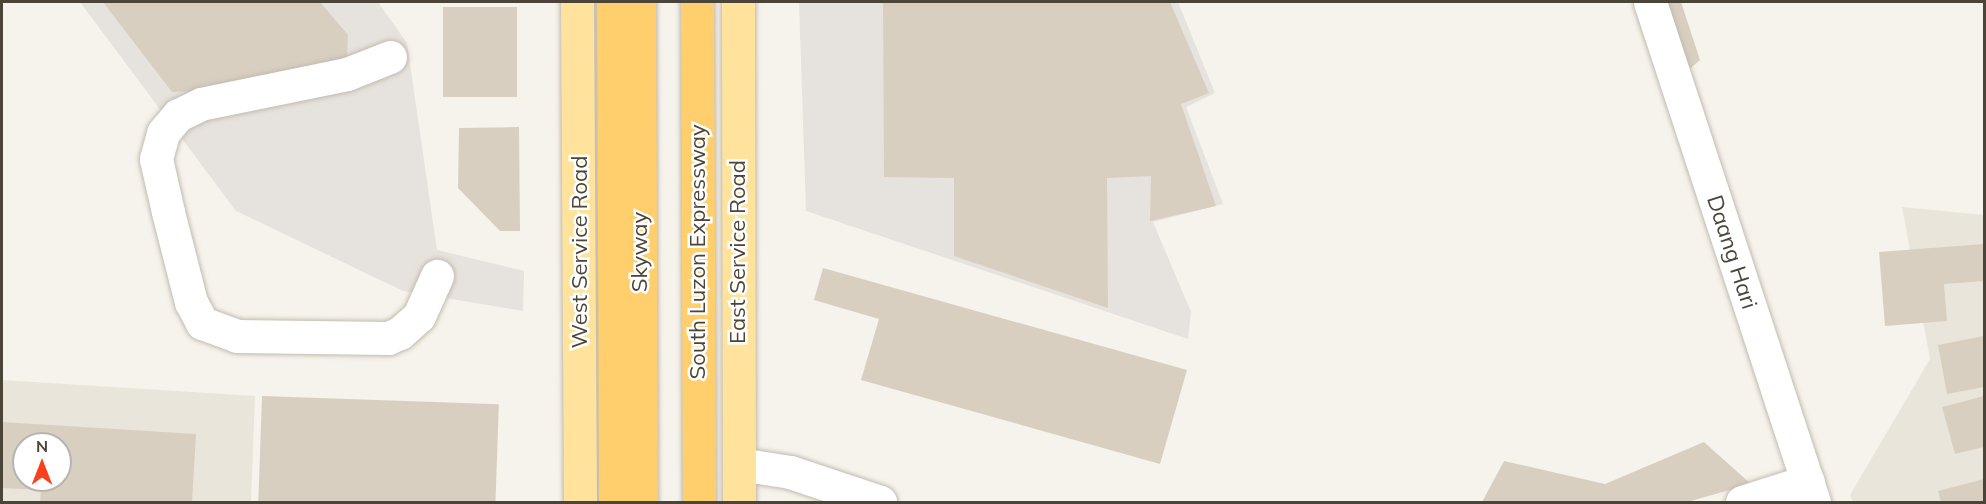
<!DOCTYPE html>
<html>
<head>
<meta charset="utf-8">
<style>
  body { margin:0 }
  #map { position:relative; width:1986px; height:504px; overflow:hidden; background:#f6f3ec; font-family:Mulish,sans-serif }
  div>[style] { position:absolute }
  .residential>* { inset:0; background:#eae5da }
  .industrial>* { inset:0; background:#e6e2dd }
  .building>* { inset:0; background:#d8cfc1; transform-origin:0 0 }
  .roads { filter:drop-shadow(0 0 2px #c2bbae) drop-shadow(0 0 2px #c2bbae) }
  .minor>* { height:33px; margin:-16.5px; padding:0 16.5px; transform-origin:16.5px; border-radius:16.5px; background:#fff }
  .major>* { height:33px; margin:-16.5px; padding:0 16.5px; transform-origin:16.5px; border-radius:16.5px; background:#ffe39c }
  .highway>* { height:33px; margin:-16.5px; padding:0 16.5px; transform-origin:16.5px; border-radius:16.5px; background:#ffcf6e }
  span { translate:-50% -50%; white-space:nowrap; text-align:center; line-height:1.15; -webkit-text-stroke:5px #fff; paint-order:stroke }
  .street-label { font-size:22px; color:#4b4439 }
  .frame { position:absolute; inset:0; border:3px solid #4b4439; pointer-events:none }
  .north { position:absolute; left:12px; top:432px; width:60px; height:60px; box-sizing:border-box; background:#fff; border:2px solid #b7b4b0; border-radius:50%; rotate:0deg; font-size:16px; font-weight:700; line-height:24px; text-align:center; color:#4b4439 }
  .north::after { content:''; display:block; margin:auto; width:21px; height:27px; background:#fc3f1d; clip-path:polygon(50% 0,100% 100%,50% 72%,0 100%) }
</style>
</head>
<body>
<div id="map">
  <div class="residential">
    <i style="clip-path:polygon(1902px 207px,1984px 215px,1984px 502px,1853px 502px,1850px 495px,1930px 359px)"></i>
    <i style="clip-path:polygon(evenodd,2px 380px,255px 396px,251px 502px,2px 502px,2px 380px,24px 444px,60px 444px,60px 480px,24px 480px,24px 444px)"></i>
  </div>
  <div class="industrial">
    <i style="clip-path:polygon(80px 2px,378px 2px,407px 43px,437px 250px,524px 271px,523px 311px,403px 291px,236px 211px)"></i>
    <i style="clip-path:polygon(799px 2px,1178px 2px,1215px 93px,1186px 107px,1223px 204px,1153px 222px,1191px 312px,1188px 339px,806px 211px)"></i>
  </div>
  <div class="building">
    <i style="clip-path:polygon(103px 2px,320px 2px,348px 35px,347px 57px,231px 90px,172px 92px)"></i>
    <i style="clip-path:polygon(883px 2px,1170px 2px,1209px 93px,1181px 104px,1216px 206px,1150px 221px,1151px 176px,1107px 178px,1108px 308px,954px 256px,954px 178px,884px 177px)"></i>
    <i style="clip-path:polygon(1654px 2px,1681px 2px,1700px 60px,1679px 78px)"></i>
    <i style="left:443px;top:7px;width:74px;height:90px"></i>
    <i style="clip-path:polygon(519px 127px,520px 231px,500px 231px,458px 188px,459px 128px)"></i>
    <i style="clip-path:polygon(1984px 244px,1984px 281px,1944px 284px,1947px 321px,1885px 326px,1879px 252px)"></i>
    <i style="clip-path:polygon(823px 268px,1187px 370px,1160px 464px,861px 380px,879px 319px,814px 300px)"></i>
    <i style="clip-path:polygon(1984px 336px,1984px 387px,1947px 394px,1938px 345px)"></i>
    <i style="left:262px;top:396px;width:237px;height:106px;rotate:2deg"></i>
    <i style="clip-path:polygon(1984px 396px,1984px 447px,1955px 454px,1942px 407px)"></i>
    <i style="clip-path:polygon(evenodd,2px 422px,196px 434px,192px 502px,40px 502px,41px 490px,2px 488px,2px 422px,24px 444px,60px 444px,60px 480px,24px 480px,24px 444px)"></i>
    <i style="clip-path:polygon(1704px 442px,1751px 484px,1687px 502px,1482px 502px,1504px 461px,1605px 484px)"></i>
    <i style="clip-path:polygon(1984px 479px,1984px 502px,1941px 502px,1938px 491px)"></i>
  </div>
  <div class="roads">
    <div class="minor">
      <i style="left:1650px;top:2px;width:526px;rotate:71.84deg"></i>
      <i style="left:390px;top:57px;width:46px;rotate:158.4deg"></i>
      <i style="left:347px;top:74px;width:149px;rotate:168.4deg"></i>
      <i style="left:201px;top:104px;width:25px;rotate:154deg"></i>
      <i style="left:178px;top:115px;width:23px;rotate:130deg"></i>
      <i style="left:163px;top:133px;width:27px;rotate:105deg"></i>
      <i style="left:156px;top:159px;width:54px;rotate:77.2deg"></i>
      <i style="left:168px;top:212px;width:93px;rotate:75.7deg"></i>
      <i style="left:191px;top:302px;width:24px;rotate:62deg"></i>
      <i style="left:202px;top:323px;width:37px;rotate:20deg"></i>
      <i style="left:237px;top:336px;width:151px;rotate:0.8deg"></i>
      <i style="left:388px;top:338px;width:13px;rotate:-23deg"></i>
      <i style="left:400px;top:333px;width:25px;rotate:-42deg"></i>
      <i style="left:419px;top:316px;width:44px;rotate:-65.8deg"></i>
      <i style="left:739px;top:464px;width:52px;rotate:8.9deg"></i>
      <i style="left:790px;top:472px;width:95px;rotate:18.4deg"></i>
      <i style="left:1742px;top:502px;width:69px;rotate:-17.7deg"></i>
    </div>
    <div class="major">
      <i style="left:577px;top:2px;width:500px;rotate:89.66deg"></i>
      <i style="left:738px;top:2px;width:500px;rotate:89.89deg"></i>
    </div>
    <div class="highway">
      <i style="left:613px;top:2px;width:500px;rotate:89.77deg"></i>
      <i style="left:639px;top:2px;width:500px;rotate:89.77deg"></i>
      <i style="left:697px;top:2px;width:500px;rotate:89.77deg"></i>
    </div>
  </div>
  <div class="street-label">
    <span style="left:580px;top:252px;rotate:-90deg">West Service Road</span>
    <span style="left:640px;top:252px;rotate:-90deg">Skyway</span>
    <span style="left:698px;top:252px;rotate:-90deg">South Luzon Expressway</span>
    <span style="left:738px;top:252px;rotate:-90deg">East Service Road</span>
    <span style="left:1732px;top:252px;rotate:72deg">Daang Hari</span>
  </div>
  <div class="frame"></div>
  <div class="north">N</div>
</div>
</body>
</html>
